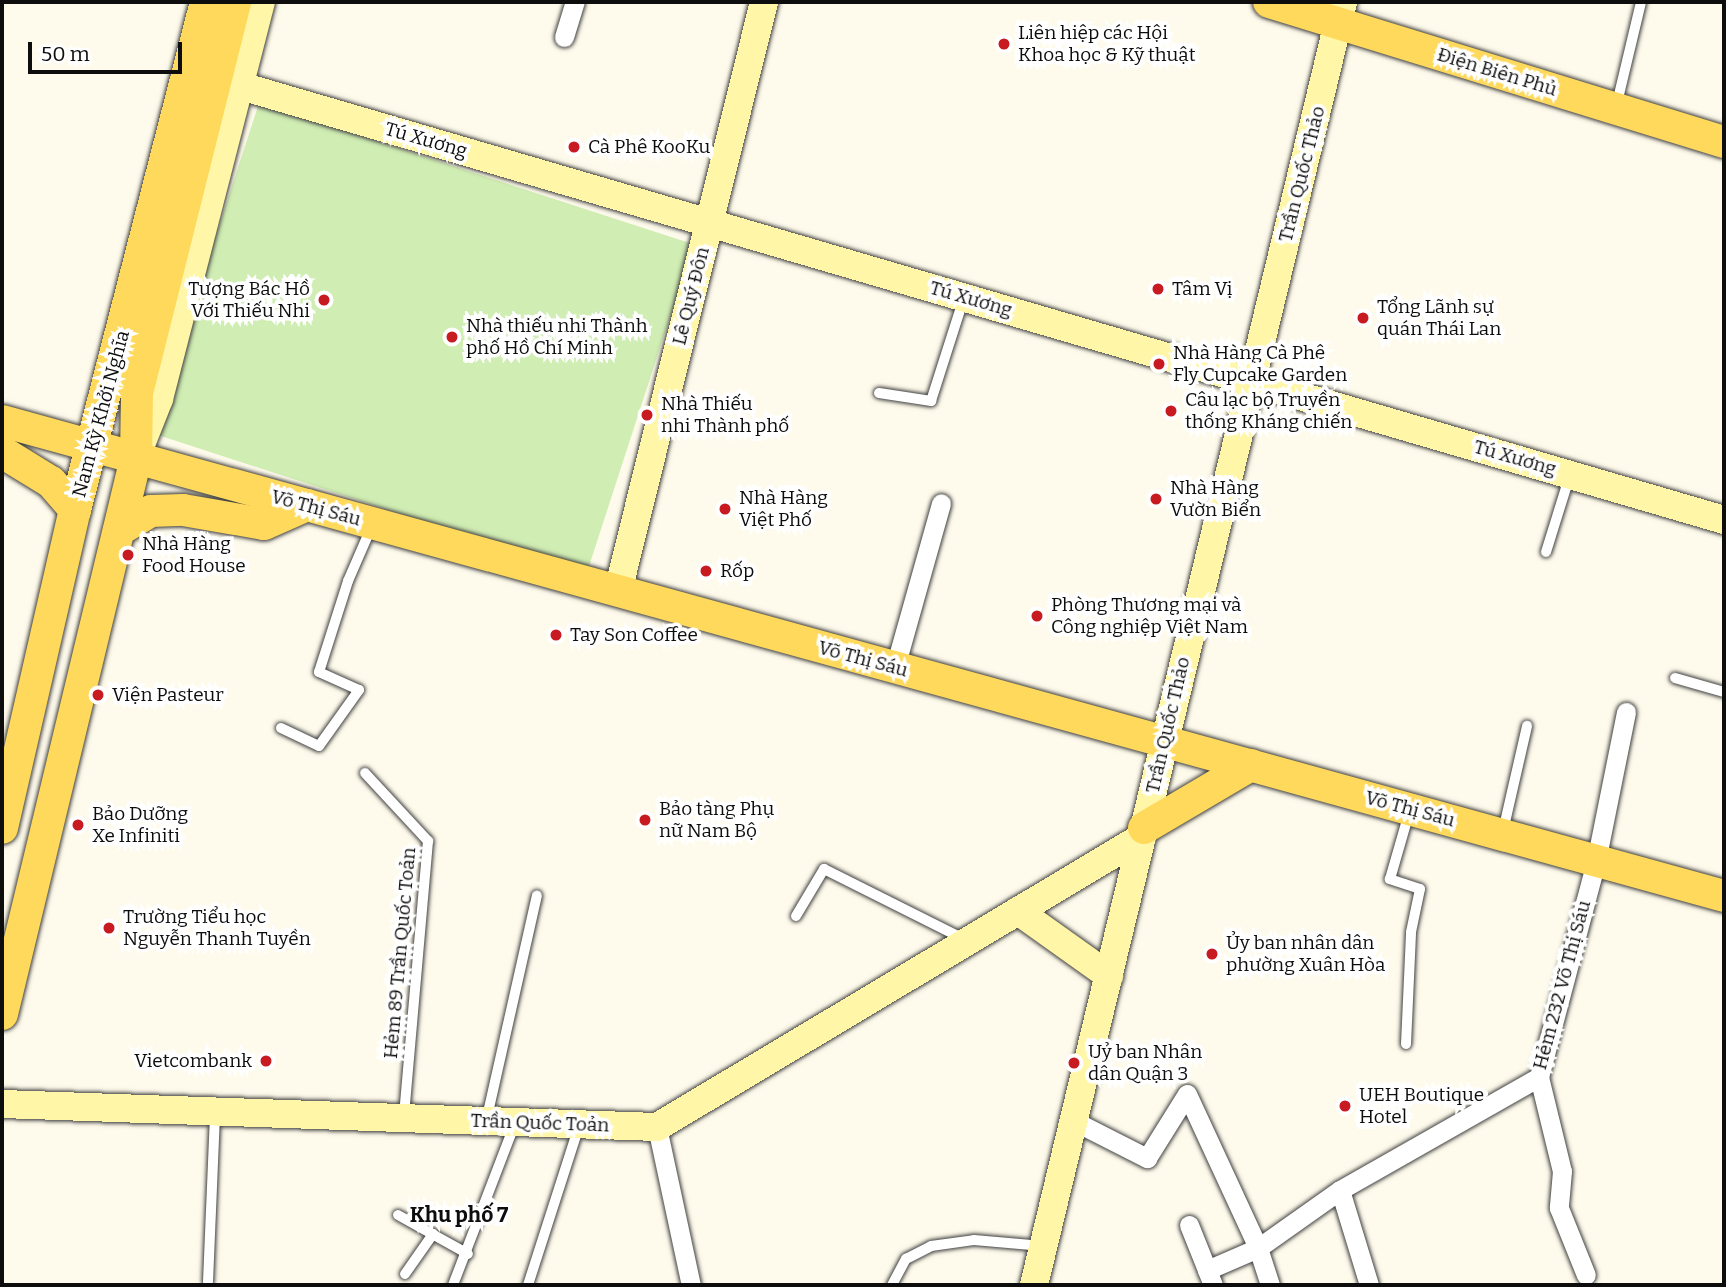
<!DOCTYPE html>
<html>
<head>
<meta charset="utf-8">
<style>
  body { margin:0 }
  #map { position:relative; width:1726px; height:1287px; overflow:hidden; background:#fffbec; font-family:Bitter,serif }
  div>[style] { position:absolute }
  .green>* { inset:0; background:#d0edb3; transform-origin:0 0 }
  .roads { filter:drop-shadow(0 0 2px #404040) drop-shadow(0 0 2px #404040) }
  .lane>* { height:10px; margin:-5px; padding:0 5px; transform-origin:5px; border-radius:5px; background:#fff }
  .street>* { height:19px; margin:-9.5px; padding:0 9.5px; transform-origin:9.5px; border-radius:9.5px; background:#fff }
  .secondary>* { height:28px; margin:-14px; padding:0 14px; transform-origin:14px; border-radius:14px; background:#fff6a7 }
  .primary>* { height:32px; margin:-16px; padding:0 16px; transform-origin:16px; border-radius:16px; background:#ffd95c }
  .dots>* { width:19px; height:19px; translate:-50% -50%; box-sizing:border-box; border:4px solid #fff; border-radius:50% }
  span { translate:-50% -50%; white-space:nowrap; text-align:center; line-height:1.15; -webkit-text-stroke:7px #fff; paint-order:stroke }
  .poi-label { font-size:19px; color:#0d0d0d }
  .left { translate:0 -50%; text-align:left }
  .right { translate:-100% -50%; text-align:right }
  .street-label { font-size:19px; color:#0d0d0d }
  .neighbourhood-label { font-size:21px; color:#0d0d0d; font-weight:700 }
  .frame { position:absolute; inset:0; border:4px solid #0d0d0d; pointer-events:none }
  .scale { position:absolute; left:28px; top:42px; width:154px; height:32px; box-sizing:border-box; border:4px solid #0d0d0d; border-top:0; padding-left:9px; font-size:21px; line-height:24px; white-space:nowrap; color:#0d0d0d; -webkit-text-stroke:5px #fff; paint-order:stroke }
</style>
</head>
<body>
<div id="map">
  <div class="green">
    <i style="left:259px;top:103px;width:457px;height:347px;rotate:18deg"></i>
  </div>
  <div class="roads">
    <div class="lane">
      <i style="left:1617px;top:103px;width:104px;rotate:-76.6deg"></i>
      <i style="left:879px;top:393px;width:53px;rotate:8.7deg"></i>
      <i style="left:931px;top:401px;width:105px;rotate:-72.3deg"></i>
      <i style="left:1546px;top:552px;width:77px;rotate:-72.7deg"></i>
      <i style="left:1675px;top:678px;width:51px;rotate:15.9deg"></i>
      <i style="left:281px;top:728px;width:42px;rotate:25.3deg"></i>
      <i style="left:319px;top:746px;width:69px;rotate:-54.5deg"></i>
      <i style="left:359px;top:690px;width:44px;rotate:-155.8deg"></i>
      <i style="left:319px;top:672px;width:96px;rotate:-72.3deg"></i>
      <i style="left:348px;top:581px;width:58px;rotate:-66.5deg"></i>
      <i style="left:365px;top:773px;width:93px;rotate:47.2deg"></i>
      <i style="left:428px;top:841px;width:274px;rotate:95deg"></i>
      <i style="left:1503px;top:831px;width:108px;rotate:-77.1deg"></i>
      <i style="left:796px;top:916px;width:55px;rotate:-59.2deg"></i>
      <i style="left:824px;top:869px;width:154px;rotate:26.6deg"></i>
      <i style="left:1406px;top:1044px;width:112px;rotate:-87.4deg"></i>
      <i style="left:1411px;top:932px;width:44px;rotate:-78.2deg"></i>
      <i style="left:1420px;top:889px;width:32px;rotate:-162deg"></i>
      <i style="left:1390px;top:879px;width:69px;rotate:-73.9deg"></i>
      <i style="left:487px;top:1117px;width:227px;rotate:-77.3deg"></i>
      <i style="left:398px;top:1215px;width:80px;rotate:29.1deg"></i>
      <i style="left:405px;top:1274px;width:49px;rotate:-55deg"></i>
      <i style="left:208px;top:1282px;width:170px;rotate:-87.6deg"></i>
      <i style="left:453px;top:1285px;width:170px;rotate:-69deg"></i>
      <i style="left:528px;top:1285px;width:167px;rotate:-72.2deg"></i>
      <i style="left:892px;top:1285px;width:30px;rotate:-62deg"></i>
      <i style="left:906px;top:1259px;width:28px;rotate:-27deg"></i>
      <i style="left:931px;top:1246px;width:43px;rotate:-7.9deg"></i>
      <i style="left:974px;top:1240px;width:69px;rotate:5deg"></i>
    </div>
    <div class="street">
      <i style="left:564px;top:37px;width:37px;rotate:-73deg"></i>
      <i style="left:895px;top:667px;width:170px;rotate:-74.3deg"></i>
      <i style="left:1539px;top:1077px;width:97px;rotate:76.3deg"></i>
      <i style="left:1562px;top:1171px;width:37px;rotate:95deg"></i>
      <i style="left:1559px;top:1208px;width:72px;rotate:68.1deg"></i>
      <i style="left:1076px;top:1122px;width:80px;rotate:26.9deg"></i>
      <i style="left:1147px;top:1158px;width:75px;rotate:-58deg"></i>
      <i style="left:1187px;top:1094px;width:170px;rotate:65.2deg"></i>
      <i style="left:1258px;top:1248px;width:39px;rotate:72deg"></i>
      <i style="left:657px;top:1127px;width:162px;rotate:77.9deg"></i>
      <i style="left:1340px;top:1190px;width:99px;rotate:73deg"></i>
      <i style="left:1189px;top:1225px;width:48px;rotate:68.2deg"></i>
      <i style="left:1213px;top:1285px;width:16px;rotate:-112deg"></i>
      <i style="left:1207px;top:1270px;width:56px;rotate:-23.3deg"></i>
      <i style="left:1258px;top:1248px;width:100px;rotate:-35.3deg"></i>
      <i style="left:1340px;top:1190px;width:229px;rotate:-29.6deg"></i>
      <i style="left:1539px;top:1077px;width:223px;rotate:-75.2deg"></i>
      <i style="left:1596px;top:861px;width:152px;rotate:-78.6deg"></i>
    </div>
    <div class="secondary">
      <i style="left:217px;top:79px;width:1570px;rotate:16.31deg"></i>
      <i style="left:138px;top:452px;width:57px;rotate:-68.4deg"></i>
      <i style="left:159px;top:399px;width:410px;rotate:-75.6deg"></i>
      <i style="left:618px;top:591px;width:607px;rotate:-76.08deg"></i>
      <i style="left:1018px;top:911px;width:112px;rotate:35.5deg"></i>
      <i style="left:2px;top:1104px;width:655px;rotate:2.01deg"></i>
      <i style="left:657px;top:1127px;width:565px;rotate:-30.88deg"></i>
      <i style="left:1034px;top:1285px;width:1320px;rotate:-76.46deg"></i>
    </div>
    <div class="primary">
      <i style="left:1269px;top:2px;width:476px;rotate:17.1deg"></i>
      <i style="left:2px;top:421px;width:1786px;rotate:15.42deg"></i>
      <i style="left:2px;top:452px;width:57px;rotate:31.5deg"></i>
      <i style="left:51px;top:482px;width:37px;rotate:49deg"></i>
      <i style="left:119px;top:530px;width:37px;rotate:-31deg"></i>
      <i style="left:151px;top:511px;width:32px;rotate:-2deg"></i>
      <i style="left:183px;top:510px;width:82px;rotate:9.8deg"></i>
      <i style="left:264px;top:524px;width:47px;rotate:-23.8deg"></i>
      <i style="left:2px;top:828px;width:326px;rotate:-77.1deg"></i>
      <i style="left:75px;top:510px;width:525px;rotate:-75.54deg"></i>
      <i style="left:1144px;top:828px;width:124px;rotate:-30.5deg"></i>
      <i style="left:2px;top:1014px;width:572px;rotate:-76.45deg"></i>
      <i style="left:136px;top:458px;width:65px;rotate:-89.1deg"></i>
      <i style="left:137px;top:393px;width:403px;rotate:-75.9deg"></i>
    </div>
  </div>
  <div class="dots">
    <i style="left:1004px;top:44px;background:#c71a21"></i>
    <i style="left:574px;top:147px;background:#c71a21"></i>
    <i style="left:1158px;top:289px;background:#c71a21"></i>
    <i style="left:324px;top:300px;background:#c71a21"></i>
    <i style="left:1363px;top:318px;background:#c71a21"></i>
    <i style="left:452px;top:337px;background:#c71a21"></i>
    <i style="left:1159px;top:364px;background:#c71a21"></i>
    <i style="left:1171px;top:411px;background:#c71a21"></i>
    <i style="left:647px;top:415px;background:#c71a21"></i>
    <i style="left:1156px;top:499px;background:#c71a21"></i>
    <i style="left:725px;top:509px;background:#c71a21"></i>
    <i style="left:128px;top:555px;background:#c71a21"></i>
    <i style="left:706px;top:571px;background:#c71a21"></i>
    <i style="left:1037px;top:616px;background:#c71a21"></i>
    <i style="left:556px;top:635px;background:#c71a21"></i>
    <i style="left:98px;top:695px;background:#c71a21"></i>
    <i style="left:645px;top:820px;background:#c71a21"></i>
    <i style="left:78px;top:825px;background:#c71a21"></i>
    <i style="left:109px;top:928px;background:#c71a21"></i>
    <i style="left:1212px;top:954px;background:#c71a21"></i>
    <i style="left:266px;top:1061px;background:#c71a21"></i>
    <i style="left:1074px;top:1063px;background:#c71a21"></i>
    <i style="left:1345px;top:1106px;background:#c71a21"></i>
  </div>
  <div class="poi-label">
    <span class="left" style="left:1018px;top:44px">Liên hiệp các Hội<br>Khoa học &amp; Kỹ thuật</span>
    <span class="left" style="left:588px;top:147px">Cà Phê KooKu</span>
    <span class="right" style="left:310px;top:300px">Tượng Bác Hồ<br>Với Thiếu Nhi</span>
    <span class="left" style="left:1172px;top:289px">Tâm Vị</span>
    <span class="left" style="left:1377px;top:318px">Tổng Lãnh sự<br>quán Thái Lan</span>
    <span class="left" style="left:466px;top:337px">Nhà thiếu nhi Thành<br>phố Hồ Chí Minh</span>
    <span class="left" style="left:1173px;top:364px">Nhà Hàng Cà Phê<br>Fly Cupcake Garden</span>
    <span class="left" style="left:1185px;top:411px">Câu lạc bộ Truyền<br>thống Kháng chiến</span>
    <span class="left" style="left:661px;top:415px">Nhà Thiếu<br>nhi Thành phố</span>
    <span class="left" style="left:1170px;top:499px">Nhà Hàng<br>Vườn Biển</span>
    <span class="left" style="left:739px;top:509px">Nhà Hàng<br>Việt Phố</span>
    <span class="left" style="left:142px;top:555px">Nhà Hàng<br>Food House</span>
    <span class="left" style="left:720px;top:571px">Rốp</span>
    <span class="left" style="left:1051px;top:616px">Phòng Thương mại và<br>Công nghiệp Việt Nam</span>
    <span class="left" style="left:570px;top:635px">Tay Son Coffee</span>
    <span class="left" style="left:112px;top:695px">Viện Pasteur</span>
    <span class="left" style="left:659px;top:820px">Bảo tàng Phụ<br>nữ Nam Bộ</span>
    <span class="left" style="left:92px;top:825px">Bảo Dưỡng<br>Xe Infiniti</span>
    <span class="left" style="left:123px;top:928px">Trường Tiểu học<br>Nguyễn Thanh Tuyền</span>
    <span class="left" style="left:1226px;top:954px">Ủy ban nhân dân<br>phường Xuân Hòa</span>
    <span class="left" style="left:1088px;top:1063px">Uỷ ban Nhân<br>dân Quận 3</span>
    <span class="right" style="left:252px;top:1061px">Vietcombank</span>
    <span class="left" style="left:1359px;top:1106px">UEH Boutique<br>Hotel</span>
  </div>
  <div class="street-label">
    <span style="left:1497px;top:72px;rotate:17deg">Điện Biên Phủ</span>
    <span style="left:426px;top:140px;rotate:16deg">Tú Xương</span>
    <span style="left:1302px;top:174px;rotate:-76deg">Trần Quốc Thảo</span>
    <span style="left:691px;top:296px;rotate:-76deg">Lê Quý Đôn</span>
    <span style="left:971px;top:299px;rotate:16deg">Tú Xương</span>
    <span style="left:101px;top:414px;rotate:-75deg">Nam Kỳ Khởi Nghĩa</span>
    <span style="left:1515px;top:458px;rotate:16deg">Tú Xương</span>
    <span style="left:316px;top:508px;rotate:15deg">Võ Thị Sáu</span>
    <span style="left:863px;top:659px;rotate:15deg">Võ Thị Sáu</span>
    <span style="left:1168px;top:725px;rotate:-77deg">Trần Quốc Thảo</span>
    <span style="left:1410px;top:809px;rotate:15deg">Võ Thị Sáu</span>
    <span style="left:400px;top:953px;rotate:-85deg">Hẻm 89 Trần Quốc Toản</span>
    <span style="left:1562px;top:985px;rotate:-75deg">Hẻm 232 Võ Thị Sáu</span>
    <span style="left:540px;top:1123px;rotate:2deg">Trần Quốc Toản</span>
  </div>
  <div class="neighbourhood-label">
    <span style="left:459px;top:1215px">Khu phố 7</span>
  </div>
  <div class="frame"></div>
  <div class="scale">50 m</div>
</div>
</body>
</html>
